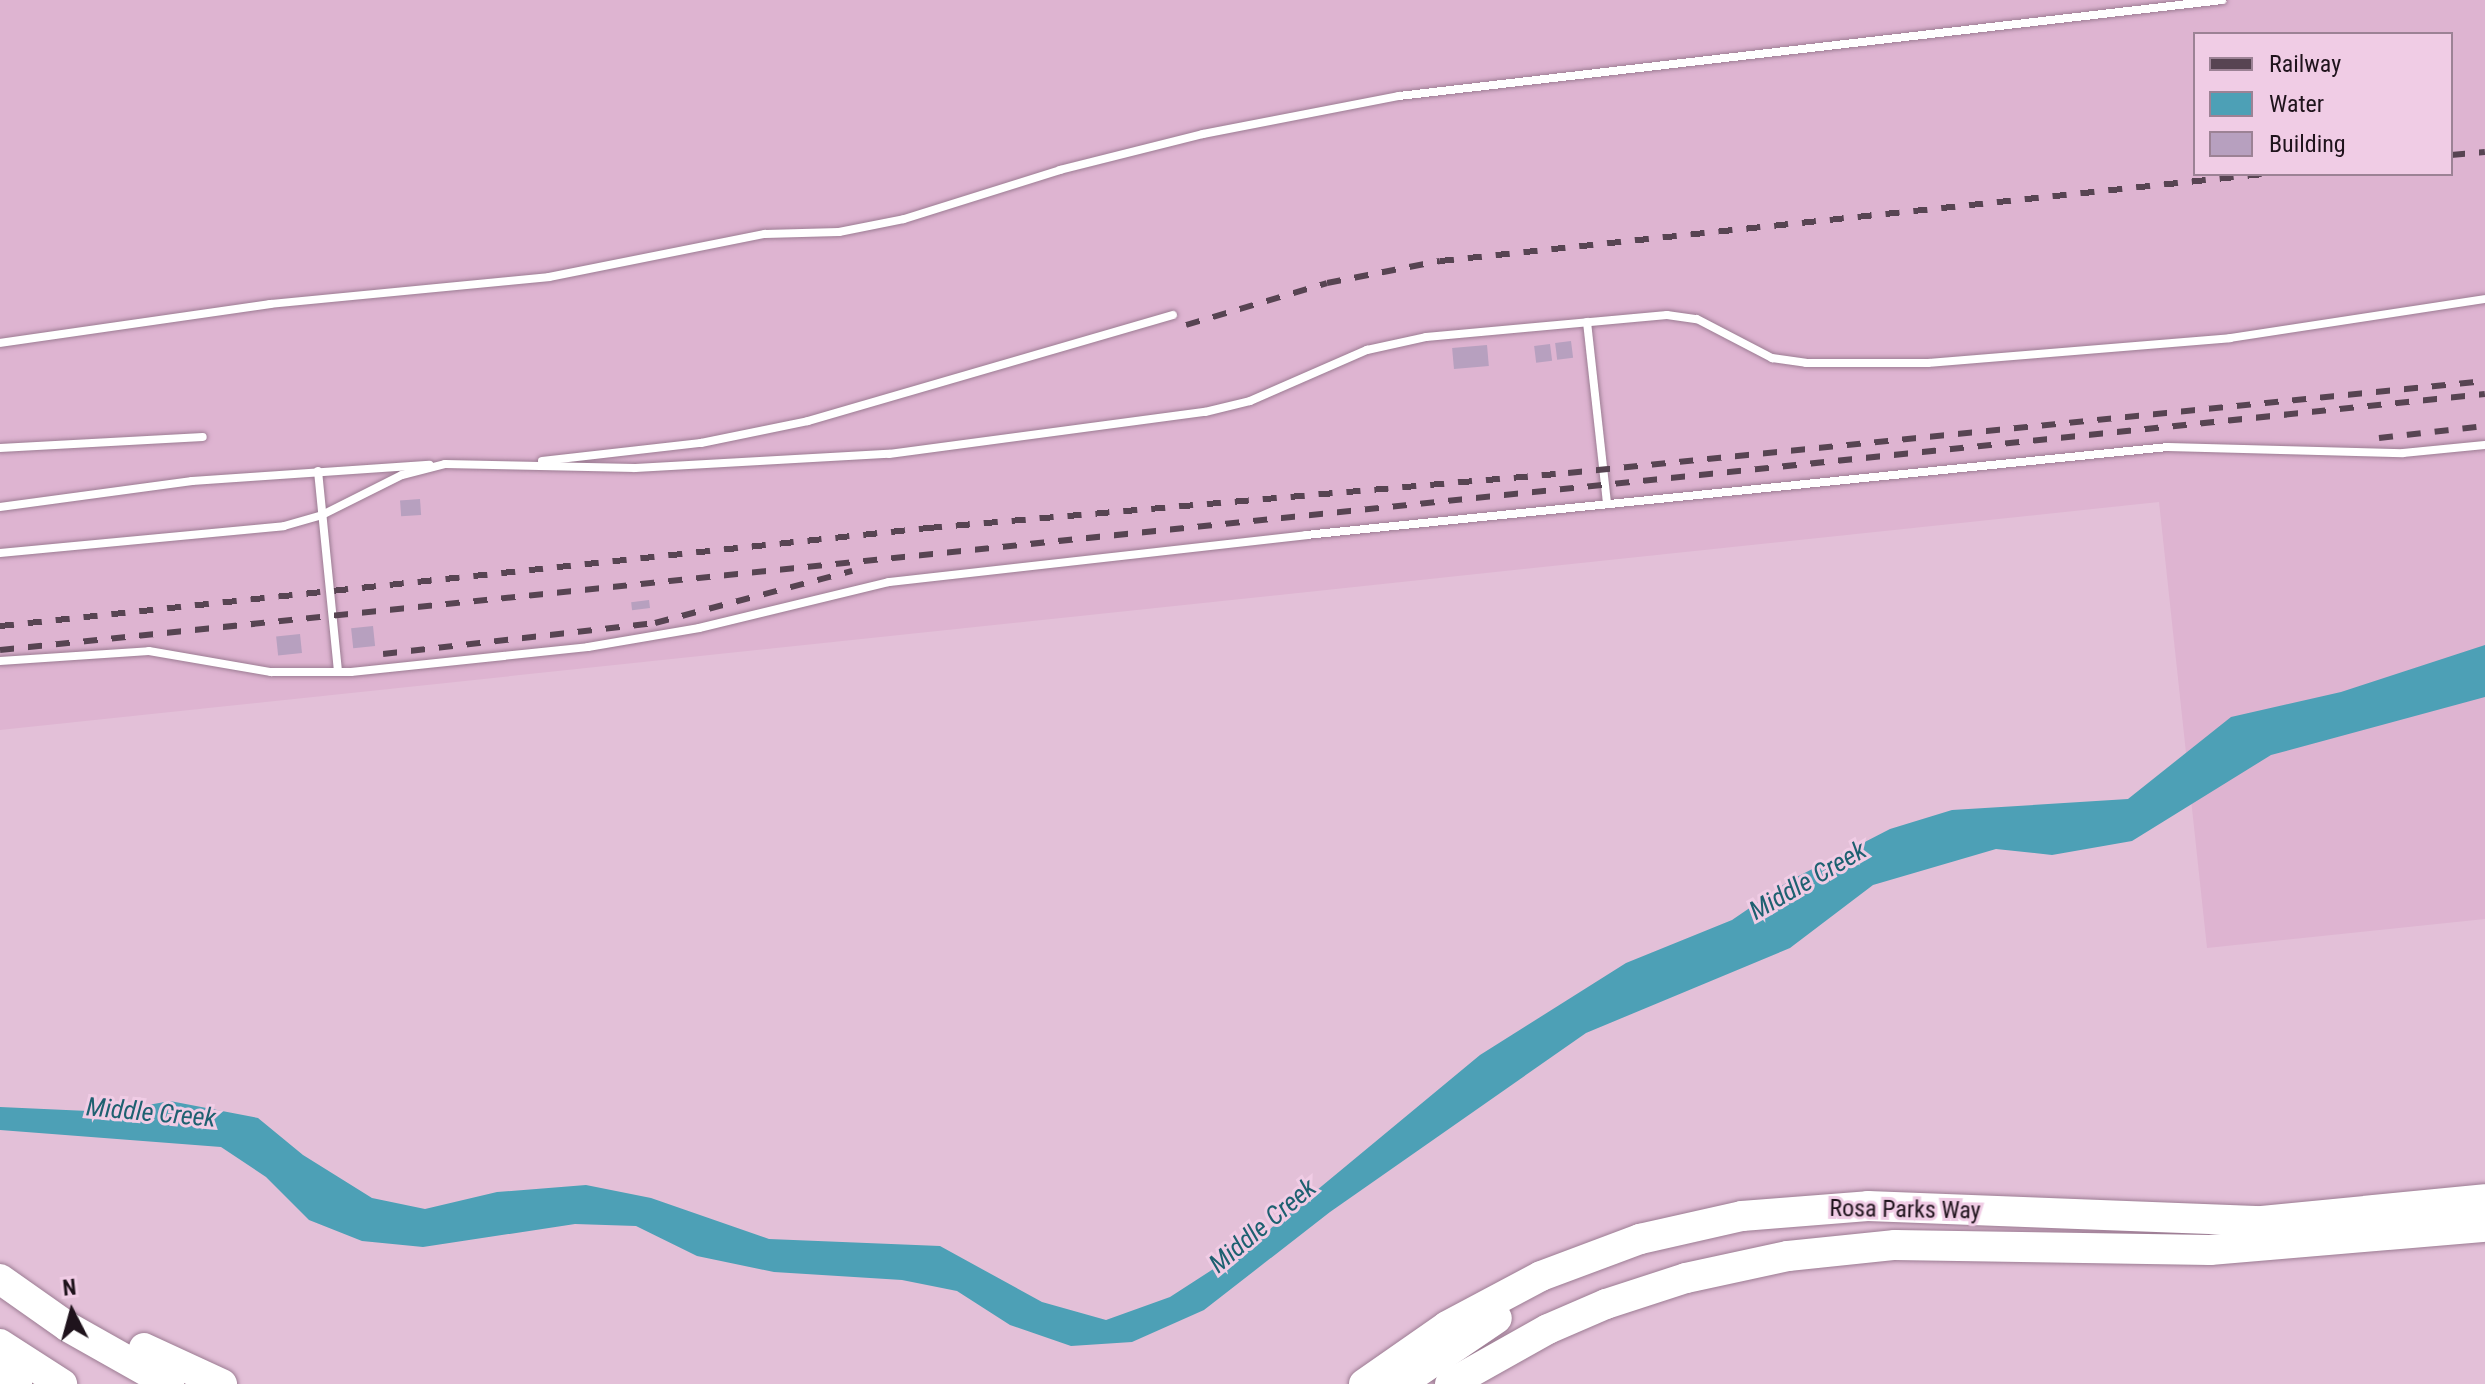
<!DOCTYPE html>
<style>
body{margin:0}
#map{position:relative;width:2485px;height:1384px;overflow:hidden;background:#e3c0d8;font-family:"Roboto Condensed",sans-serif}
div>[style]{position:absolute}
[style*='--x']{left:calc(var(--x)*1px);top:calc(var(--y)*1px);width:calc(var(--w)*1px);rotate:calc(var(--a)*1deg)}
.built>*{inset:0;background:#deb4d1}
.water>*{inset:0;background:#4da0b6}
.building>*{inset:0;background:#b7a0bf;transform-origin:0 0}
.roads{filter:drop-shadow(0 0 2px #9c7c93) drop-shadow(0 0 2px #9c7c93)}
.lane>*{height:8px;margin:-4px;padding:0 4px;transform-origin:4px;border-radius:4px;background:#fff}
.highway>*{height:30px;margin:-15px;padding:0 15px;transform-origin:15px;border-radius:15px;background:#fff}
.rail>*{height:6px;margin-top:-3px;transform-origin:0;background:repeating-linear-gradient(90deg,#574452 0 14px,transparent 0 28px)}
span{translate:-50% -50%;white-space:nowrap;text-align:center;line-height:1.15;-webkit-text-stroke:6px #f0cce5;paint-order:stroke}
.street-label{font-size:24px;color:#1f131c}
.water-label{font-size:26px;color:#1d6070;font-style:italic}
.legend{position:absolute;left:2193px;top:32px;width:260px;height:144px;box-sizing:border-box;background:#f0cce5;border:2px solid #9c8295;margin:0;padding:10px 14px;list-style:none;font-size:24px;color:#1f131c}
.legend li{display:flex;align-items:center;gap:16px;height:40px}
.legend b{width:40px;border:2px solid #9c8295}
.north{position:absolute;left:32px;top:1272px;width:80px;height:80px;-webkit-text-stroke:6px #f0cce5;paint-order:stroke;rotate:354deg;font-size:22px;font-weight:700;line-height:32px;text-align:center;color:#1f131c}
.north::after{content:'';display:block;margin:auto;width:28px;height:36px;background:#1f131c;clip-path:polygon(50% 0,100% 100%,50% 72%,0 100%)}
</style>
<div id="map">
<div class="built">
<i style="clip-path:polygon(evenodd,0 0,2485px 0,2485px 919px,2207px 948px,2159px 502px,0 730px,0 0,2195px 34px,2451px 34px,2451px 174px,2195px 174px,2195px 34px)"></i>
</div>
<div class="water">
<i style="clip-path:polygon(2485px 645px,2485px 697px,2271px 755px,2132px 841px,2052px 855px,1996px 849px,1873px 885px,1790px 948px,1586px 1033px,1330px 1212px,1204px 1310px,1132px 1342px,1071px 1346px,1010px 1325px,957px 1291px,902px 1280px,774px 1272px,697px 1256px,636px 1226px,575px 1224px,423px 1247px,362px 1241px,309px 1220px,266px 1177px,221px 1147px,0 1130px,0 1107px,110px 1112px,170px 1101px,258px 1118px,303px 1155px,372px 1198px,425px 1209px,497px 1192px,586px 1185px,651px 1198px,769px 1239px,940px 1246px,1042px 1302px,1106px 1320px,1170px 1297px,1252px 1244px,1480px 1055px,1626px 963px,1732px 920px,1789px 881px,1890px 829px,1952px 810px,2128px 799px,2231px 717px,2341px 692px)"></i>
</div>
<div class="building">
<i style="left:1571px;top:341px;width:17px;height:16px;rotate:83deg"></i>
<i style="left:1550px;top:344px;width:17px;height:16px;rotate:83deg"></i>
<i style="left:1487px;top:345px;width:21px;height:35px;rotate:85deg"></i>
<i style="left:420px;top:499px;width:16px;height:20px;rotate:86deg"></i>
<i style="left:649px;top:600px;width:8px;height:18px;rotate:83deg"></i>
<i style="left:373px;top:626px;width:20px;height:22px;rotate:84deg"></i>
<i style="left:300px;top:634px;width:19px;height:24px;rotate:84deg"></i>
</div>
<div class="roads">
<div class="lane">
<i style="--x:1587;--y:322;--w:183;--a:83.7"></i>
<i style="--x:0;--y:343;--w:273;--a:-8.2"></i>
<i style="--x:270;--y:304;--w:280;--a:-5.5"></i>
<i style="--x:549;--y:277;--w:220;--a:-11.3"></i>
<i style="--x:765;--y:234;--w:74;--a:-1.5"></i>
<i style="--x:839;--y:232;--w:66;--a:-11.3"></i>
<i style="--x:904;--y:219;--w:164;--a:-17.4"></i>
<i style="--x:1060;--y:170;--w:147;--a:-14.1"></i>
<i style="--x:1203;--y:134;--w:200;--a:-11"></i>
<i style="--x:1399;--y:96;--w:829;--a:-6.65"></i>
<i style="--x:0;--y:448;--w:203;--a:-3.1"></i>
<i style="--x:542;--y:461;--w:160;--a:-6.5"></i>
<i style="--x:701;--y:443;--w:109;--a:-11.6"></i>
<i style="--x:808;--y:421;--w:380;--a:-16.2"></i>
<i style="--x:318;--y:471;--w:202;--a:84.3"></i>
<i style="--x:0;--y:507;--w:194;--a:-7.7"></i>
<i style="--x:192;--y:481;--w:238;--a:-3.9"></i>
<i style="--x:0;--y:553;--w:285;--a:-5.4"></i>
<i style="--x:284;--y:526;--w:40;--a:-16"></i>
<i style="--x:322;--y:515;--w:89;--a:-26.6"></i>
<i style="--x:402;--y:475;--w:44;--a:-14.3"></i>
<i style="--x:445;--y:464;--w:190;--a:1.2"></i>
<i style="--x:635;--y:468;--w:254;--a:-3.2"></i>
<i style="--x:889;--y:454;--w:319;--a:-7.6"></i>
<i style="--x:1205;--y:412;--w:46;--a:-13.7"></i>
<i style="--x:1250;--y:401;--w:128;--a:-23.6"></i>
<i style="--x:1367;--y:350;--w:60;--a:-12.4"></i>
<i style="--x:1426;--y:337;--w:242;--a:-5.2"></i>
<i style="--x:1667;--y:315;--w:30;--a:8"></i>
<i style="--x:1697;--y:319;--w:85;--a:27.5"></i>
<i style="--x:1772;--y:358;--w:34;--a:8"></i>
<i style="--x:1806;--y:363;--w:122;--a:0"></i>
<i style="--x:1928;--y:363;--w:303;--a:-4.7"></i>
<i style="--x:2230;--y:338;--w:258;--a:-8.7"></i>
<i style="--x:0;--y:661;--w:149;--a:-3.8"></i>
<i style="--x:149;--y:651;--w:124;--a:9.8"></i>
<i style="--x:271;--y:672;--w:80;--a:0"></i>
<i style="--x:351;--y:672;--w:238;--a:-6"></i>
<i style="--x:588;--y:647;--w:113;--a:-9.7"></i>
<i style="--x:699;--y:628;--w:195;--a:-13.6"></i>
<i style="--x:889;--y:582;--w:420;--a:-6.4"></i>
<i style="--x:1306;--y:535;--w:866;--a:-5.83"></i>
<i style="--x:2168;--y:447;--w:235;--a:1.5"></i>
<i style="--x:2403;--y:453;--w:82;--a:-5.6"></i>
</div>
<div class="highway">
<i style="--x:0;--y:1279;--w:83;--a:35.2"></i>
<i style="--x:68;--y:1327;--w:116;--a:29.4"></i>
<i style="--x:0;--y:1344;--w:74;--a:32.8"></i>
<i style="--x:144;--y:1348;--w:86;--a:24.8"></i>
<i style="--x:0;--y:1370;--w:22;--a:39"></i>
<i style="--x:1364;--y:1384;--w:101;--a:-34.9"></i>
<i style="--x:1447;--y:1326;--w:106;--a:-28"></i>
<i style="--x:1541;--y:1276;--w:106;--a:-20.5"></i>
<i style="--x:1640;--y:1239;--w:105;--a:-12.7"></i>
<i style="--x:1742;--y:1216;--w:126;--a:-4.5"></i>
<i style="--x:1868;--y:1206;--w:394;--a:2.2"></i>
<i style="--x:2262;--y:1221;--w:224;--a:-5.6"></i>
<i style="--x:1400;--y:1384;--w:117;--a:-34.2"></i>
<i style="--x:1450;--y:1384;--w:112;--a:-29.3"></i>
<i style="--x:1548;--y:1329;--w:63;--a:-23.3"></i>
<i style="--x:1606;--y:1304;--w:84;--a:-18"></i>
<i style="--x:1686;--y:1278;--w:104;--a:-12.2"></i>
<i style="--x:1788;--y:1256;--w:108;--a:-5.9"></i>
<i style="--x:1895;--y:1245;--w:315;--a:0.9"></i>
<i style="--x:2210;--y:1250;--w:276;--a:-4.8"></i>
</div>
</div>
<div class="rail">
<i style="--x:2451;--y:155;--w:34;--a:-5"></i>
<i style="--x:1186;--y:325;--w:147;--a:-16.6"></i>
<i style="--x:1327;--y:283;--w:115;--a:-11"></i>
<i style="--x:1440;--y:261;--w:829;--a:-6.03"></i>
<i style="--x:2379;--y:438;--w:107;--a:-6.5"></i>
<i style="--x:0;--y:626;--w:933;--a:-6.03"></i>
<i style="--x:928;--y:528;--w:642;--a:-4.91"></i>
<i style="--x:1568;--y:473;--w:922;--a:-5.73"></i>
<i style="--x:0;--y:650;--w:2498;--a:-5.88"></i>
<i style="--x:383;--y:654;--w:274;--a:-6.5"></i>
<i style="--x:655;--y:623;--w:204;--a:-14.8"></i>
</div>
<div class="street-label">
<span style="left:1905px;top:1210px;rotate:1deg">Rosa Parks Way</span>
</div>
<div class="water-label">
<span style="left:1808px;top:881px;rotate:-30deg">Middle Creek</span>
<span style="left:151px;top:1113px;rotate:5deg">Middle Creek</span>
<span style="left:1263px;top:1226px;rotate:-40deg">Middle Creek</span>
</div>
<ul class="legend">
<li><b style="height:10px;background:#574452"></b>Railway</li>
<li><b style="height:22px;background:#4da0b6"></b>Water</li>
<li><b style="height:22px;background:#b7a0bf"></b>Building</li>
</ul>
<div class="north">N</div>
</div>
